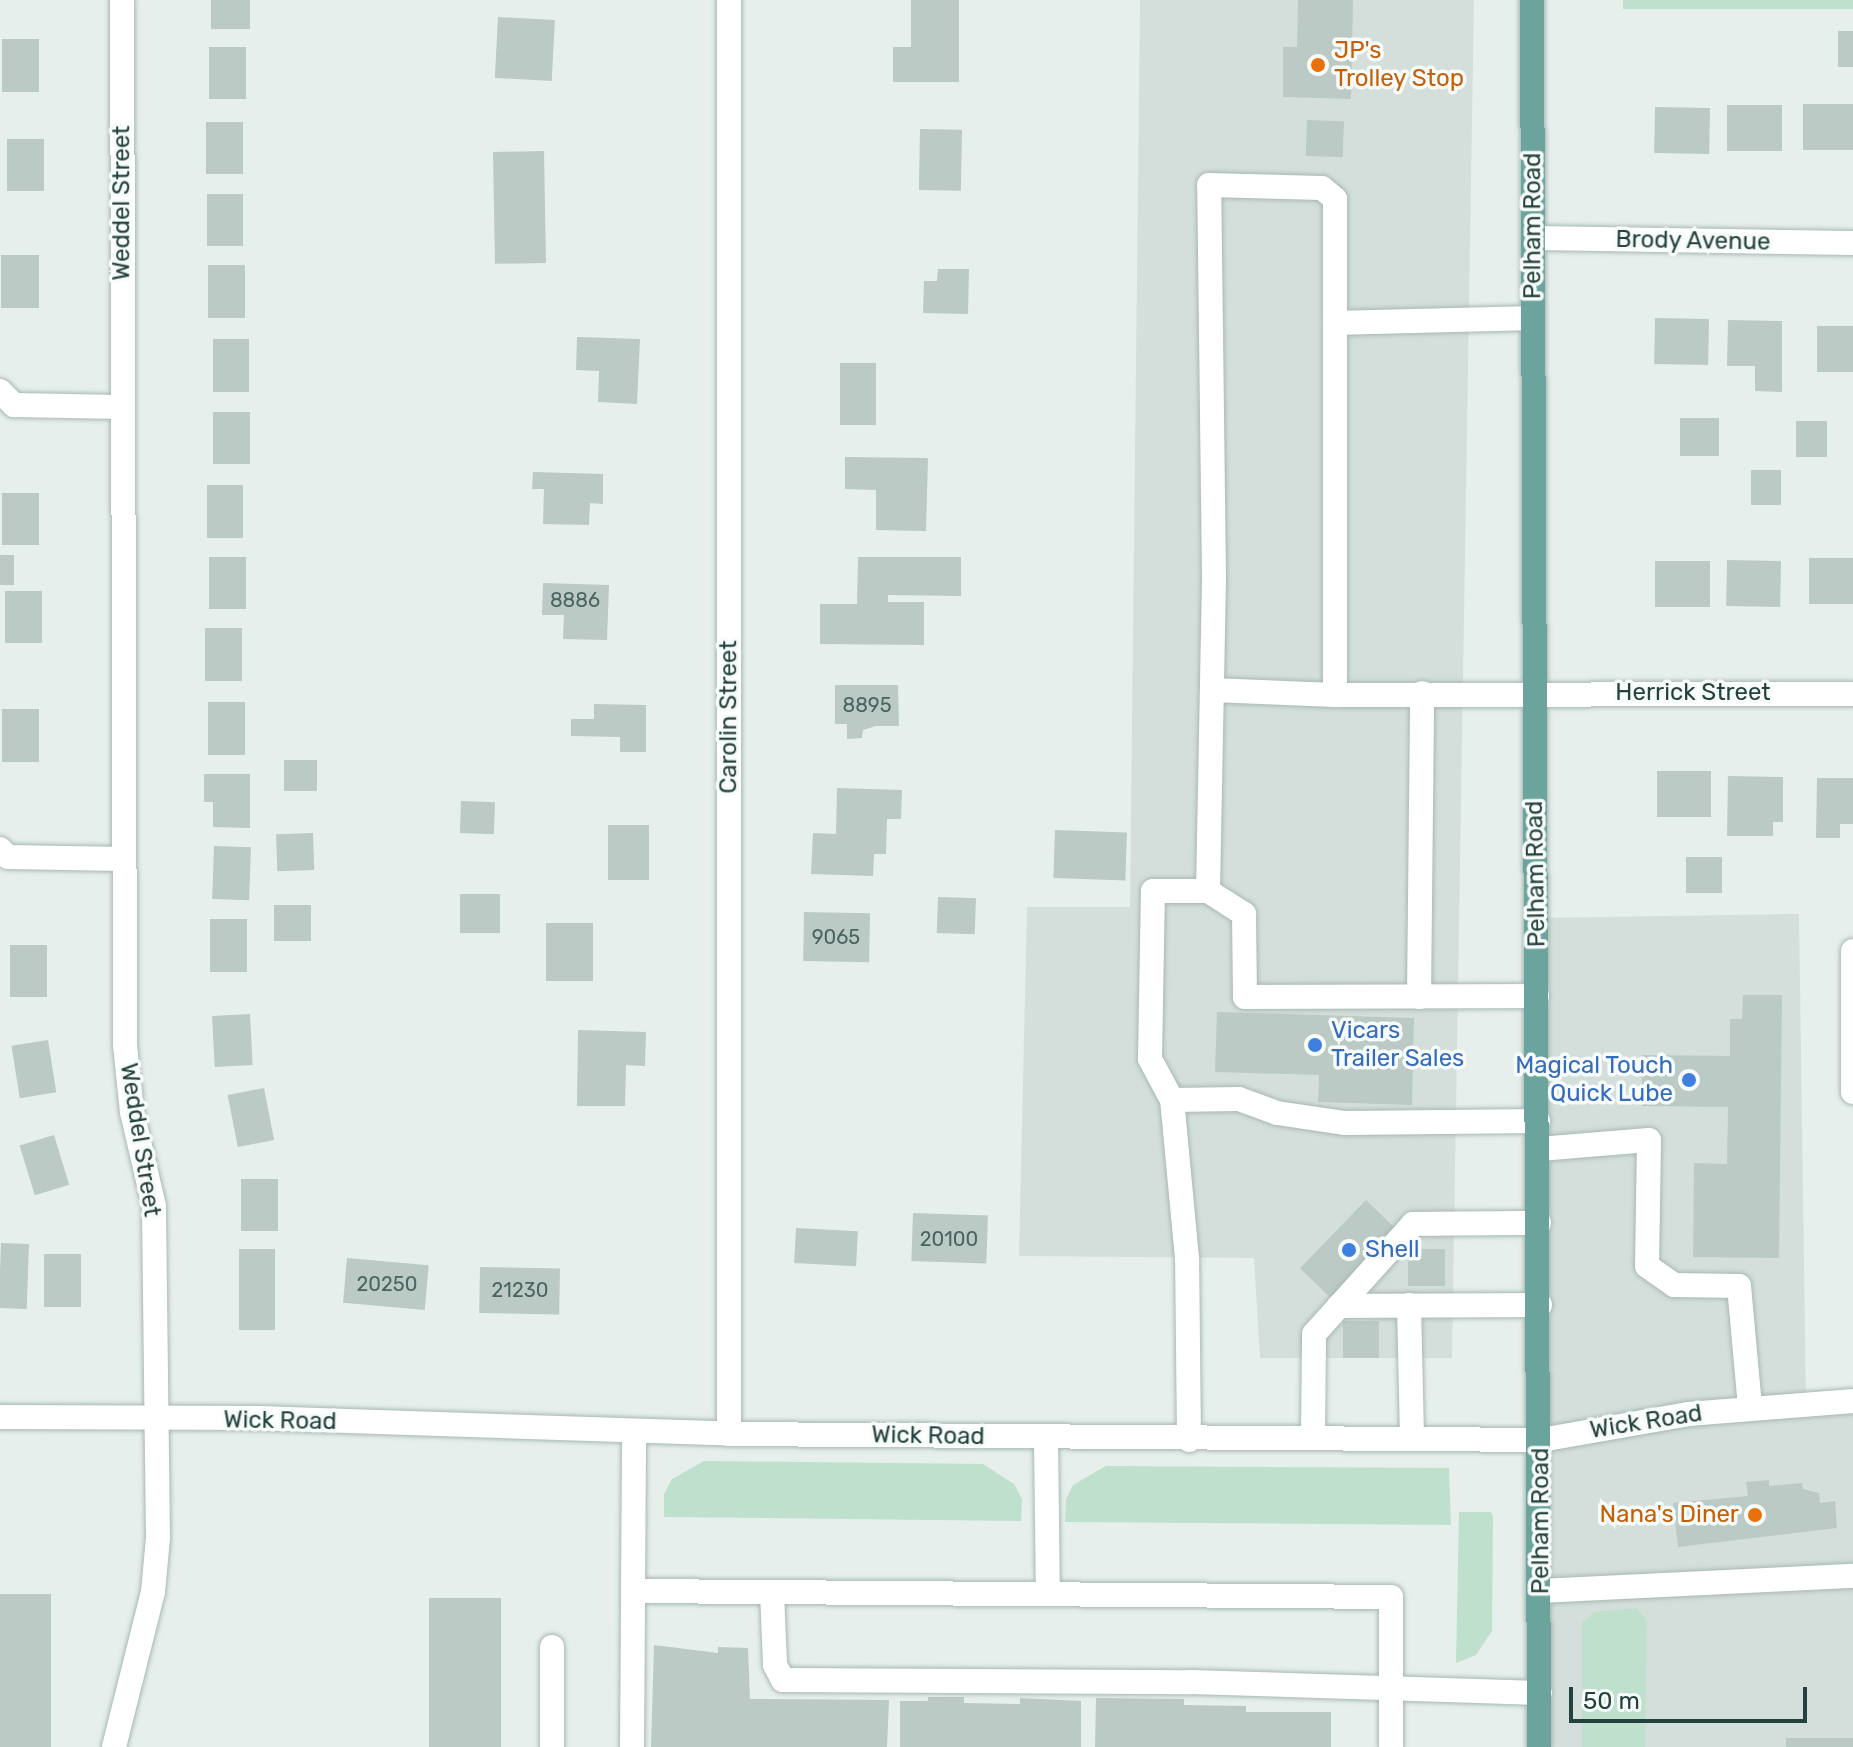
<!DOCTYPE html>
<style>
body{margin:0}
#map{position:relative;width:1853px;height:1747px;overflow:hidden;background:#e6efec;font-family:Rubik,sans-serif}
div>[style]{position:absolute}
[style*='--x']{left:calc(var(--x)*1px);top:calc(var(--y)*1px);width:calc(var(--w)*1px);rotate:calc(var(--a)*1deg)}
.built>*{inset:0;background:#d4dfdb}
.green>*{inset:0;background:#bfe0cc;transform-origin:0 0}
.building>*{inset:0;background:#bbcac5;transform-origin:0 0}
.roads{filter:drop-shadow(0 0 2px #a8b8b4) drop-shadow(0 0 2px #a8b8b4)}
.minor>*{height:24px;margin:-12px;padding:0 12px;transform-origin:12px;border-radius:12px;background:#fff}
.major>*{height:24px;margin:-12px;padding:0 12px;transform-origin:12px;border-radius:12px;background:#6aa49d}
.dots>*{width:22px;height:22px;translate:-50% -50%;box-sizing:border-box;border:4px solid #f7fbf9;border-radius:50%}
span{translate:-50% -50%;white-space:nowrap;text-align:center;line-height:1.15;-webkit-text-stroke:7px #f7fbf9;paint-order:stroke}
.number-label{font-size:20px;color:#4a645f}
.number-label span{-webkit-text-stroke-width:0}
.food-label{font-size:24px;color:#c56008}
.left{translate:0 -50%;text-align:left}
.right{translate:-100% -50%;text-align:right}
.street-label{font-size:24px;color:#24423d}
.shop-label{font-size:24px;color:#366cbe}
.scale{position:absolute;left:1569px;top:1687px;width:238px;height:36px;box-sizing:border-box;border:4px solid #24423d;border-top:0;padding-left:10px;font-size:24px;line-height:28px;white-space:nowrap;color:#24423d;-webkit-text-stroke:6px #f7fbf9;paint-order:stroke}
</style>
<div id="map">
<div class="built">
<i style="clip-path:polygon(1140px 0,1474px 0,1452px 1358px,1260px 1358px,1254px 1258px,1019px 1256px,1027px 907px,1130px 907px)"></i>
<i style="clip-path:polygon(1799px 914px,1806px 1402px,1853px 1401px,1853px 1747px,1539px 1747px,1536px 918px)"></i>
</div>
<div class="green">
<i style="left:1623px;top:0;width:230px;height:9px"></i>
<i style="clip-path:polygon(704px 1461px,983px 1464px,1014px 1484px,1022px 1499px,1021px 1521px,664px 1517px,664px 1494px,672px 1479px)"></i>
<i style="clip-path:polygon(1106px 1466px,1449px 1468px,1451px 1525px,1065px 1522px,1066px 1499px,1073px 1485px)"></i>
<i style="clip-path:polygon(1459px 1512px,1491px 1512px,1493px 1517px,1492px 1631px,1476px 1655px,1456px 1663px)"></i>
<i style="clip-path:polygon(1636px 1608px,1647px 1620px,1645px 1747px,1582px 1747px,1582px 1623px,1594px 1612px)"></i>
</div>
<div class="building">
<i style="left:211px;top:0;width:39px;height:29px"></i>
<i style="clip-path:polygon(911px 0,959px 0,959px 82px,893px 82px,893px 47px,911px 47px)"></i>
<i style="clip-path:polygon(1298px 0,1353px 0,1351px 99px,1283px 97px,1283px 47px,1297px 47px)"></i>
<i style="left:498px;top:17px;width:57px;height:61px;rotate:3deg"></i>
<i style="left:1838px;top:31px;width:15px;height:36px"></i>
<i style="left:39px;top:39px;width:53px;height:37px;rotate:90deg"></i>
<i style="left:209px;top:47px;width:37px;height:52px"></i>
<i style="left:1803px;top:104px;width:50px;height:46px"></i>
<i style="left:1727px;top:105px;width:55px;height:46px"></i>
<i style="left:1655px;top:107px;width:55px;height:46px;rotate:1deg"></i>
<i style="left:1307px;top:120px;width:37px;height:36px;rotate:2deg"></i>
<i style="left:206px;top:122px;width:37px;height:52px"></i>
<i style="left:920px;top:129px;width:42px;height:61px;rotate:1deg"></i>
<i style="left:7px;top:139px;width:37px;height:52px"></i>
<i style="left:544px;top:151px;width:112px;height:51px;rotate:89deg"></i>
<i style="left:207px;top:194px;width:36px;height:52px"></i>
<i style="left:1px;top:255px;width:38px;height:53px"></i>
<i style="left:208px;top:265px;width:37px;height:53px"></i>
<i style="clip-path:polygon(938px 269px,969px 269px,968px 314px,923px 313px,924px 281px,937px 281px)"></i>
<i style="left:1655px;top:318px;width:54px;height:46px;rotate:1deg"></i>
<i style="clip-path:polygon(1728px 320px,1782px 321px,1782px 392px,1755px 391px,1755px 366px,1727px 366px)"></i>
<i style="left:1817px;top:326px;width:36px;height:46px"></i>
<i style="clip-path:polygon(577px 337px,640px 339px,637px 404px,598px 402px,599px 371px,576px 370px)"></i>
<i style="left:249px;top:339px;width:53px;height:36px;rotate:90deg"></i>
<i style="left:840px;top:363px;width:36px;height:62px"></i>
<i style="left:213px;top:412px;width:37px;height:52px"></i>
<i style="left:1680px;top:418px;width:39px;height:38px"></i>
<i style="left:1827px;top:421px;width:36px;height:31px;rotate:90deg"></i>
<i style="clip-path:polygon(845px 457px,928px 458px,926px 531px,876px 530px,876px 490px,845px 489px)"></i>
<i style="left:1751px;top:470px;width:30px;height:35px"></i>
<i style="clip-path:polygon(533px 472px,603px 474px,603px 504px,590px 503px,589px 525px,543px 524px,544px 489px,532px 489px)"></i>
<i style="left:207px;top:485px;width:36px;height:53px"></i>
<i style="left:2px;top:493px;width:37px;height:52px"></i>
<i style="left:0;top:555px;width:14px;height:30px"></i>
<i style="left:209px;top:557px;width:37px;height:52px"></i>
<i style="clip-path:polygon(858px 557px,961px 557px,961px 596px,888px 595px,888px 602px,924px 602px,924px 645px,820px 644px,820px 604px,857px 604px)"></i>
<i style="left:1809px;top:558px;width:44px;height:46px"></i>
<i style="left:1727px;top:560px;width:54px;height:46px;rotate:1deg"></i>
<i style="left:1655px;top:561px;width:55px;height:46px"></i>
<i style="clip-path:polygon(543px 583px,609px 585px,607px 640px,563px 639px,564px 615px,542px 615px)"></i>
<i style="left:5px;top:591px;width:37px;height:52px"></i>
<i style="left:242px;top:628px;width:53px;height:37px;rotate:90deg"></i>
<i style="clip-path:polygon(835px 685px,898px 685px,899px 726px,876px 726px,863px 730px,862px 738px,847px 739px,847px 724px,835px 724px)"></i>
<i style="left:245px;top:702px;width:53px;height:37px;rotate:90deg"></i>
<i style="clip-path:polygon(594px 704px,646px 705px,646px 752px,620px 752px,620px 737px,571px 736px,571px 719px,594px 719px)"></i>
<i style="left:39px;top:709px;width:53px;height:37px;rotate:90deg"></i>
<i style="left:284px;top:760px;width:33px;height:31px"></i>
<i style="left:1657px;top:771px;width:54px;height:46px"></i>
<i style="clip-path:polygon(204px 774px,250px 774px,250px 828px,213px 827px,213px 802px,204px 802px)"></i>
<i style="clip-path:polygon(1728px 776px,1783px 777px,1783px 822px,1773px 822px,1773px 836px,1727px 836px)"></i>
<i style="clip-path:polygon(1817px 778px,1853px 778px,1853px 824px,1840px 824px,1840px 838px,1816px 838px)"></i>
<i style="clip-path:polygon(837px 788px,902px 790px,901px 819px,887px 819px,886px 854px,874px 854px,873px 876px,811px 874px,813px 833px,836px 834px)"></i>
<i style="left:461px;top:801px;width:34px;height:32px;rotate:2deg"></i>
<i style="left:608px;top:825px;width:41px;height:55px"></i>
<i style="left:1055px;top:830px;width:72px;height:48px;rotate:2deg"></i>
<i style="left:313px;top:833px;width:37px;height:37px;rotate:88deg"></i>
<i style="left:214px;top:846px;width:37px;height:53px;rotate:2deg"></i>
<i style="left:1686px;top:857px;width:36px;height:36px"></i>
<i style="left:460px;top:894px;width:40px;height:39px"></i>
<i style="left:938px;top:897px;width:38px;height:36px;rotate:2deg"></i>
<i style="left:274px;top:905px;width:37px;height:36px"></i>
<i style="left:804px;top:912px;width:66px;height:49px;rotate:1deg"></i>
<i style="left:210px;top:919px;width:37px;height:53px"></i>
<i style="left:546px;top:923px;width:47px;height:58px"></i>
<i style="left:10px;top:945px;width:37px;height:52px"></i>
<i style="clip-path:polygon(1743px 995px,1782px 995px,1779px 1258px,1693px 1257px,1694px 1163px,1727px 1164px,1728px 1107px,1642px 1106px,1642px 1055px,1730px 1056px,1730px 1019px,1742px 1019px)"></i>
<i style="clip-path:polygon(1217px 1012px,1414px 1018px,1412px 1105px,1318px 1102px,1319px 1075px,1215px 1072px)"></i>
<i style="left:250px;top:1014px;width:51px;height:38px;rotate:87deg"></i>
<i style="clip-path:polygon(578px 1030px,646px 1032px,645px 1066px,626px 1065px,625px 1106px,577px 1106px)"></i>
<i style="left:48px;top:1040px;width:53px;height:37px;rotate:81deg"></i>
<i style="left:264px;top:1088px;width:53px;height:37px;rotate:79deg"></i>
<i style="left:54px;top:1135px;width:52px;height:36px;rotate:73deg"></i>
<i style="left:241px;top:1179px;width:37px;height:52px"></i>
<i style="left:1366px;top:1200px;width:46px;height:95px;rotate:44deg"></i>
<i style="left:913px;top:1213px;width:75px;height:48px;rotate:2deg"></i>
<i style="left:796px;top:1228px;width:62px;height:35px;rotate:3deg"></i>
<i style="left:1px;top:1243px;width:28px;height:65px;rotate:2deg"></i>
<i style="left:239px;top:1249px;width:36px;height:81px"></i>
<i style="left:1408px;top:1249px;width:37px;height:37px"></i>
<i style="left:44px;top:1254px;width:37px;height:53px"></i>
<i style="left:347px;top:1258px;width:82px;height:45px;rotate:5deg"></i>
<i style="left:480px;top:1267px;width:80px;height:46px;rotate:1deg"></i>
<i style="left:1343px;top:1321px;width:36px;height:37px"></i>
<i style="clip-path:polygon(1769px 1480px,1769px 1486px,1802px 1483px,1803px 1489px,1819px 1493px,1820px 1503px,1835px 1501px,1837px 1528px,1678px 1547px,1673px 1503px,1748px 1496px,1746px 1482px)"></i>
<i style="left:0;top:1594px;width:51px;height:153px"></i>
<i style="left:429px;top:1598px;width:72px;height:149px"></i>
<i style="clip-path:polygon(654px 1645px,718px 1653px,718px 1647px,748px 1648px,750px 1699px,889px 1700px,887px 1747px,651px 1747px)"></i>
<i style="clip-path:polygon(928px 1697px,964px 1697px,964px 1703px,1020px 1704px,1020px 1698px,1081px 1701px,1081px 1747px,900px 1747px,900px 1701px,928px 1701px)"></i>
<i style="clip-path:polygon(1096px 1698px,1184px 1699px,1184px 1705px,1246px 1706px,1246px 1712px,1331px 1712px,1331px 1747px,1095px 1747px)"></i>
<i style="left:1786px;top:1738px;width:67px;height:9px"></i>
</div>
<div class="roads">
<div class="minor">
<i style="--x:729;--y:0;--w:1434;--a:90"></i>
<i style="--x:1533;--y:238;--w:320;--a:0.9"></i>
<i style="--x:1335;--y:323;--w:198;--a:-1.4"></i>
<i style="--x:0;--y:391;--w:20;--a:45"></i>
<i style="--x:14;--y:405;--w:108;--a:1.1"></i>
<i style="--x:1212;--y:690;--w:123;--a:2.3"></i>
<i style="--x:0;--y:849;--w:11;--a:45"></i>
<i style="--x:8;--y:857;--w:116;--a:1"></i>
<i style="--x:1208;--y:891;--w:43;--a:32.6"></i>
<i style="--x:1244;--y:914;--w:83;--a:89.3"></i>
<i style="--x:1245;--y:997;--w:292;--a:-0.2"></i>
<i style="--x:1853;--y:951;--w:141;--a:90"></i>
<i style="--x:1419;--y:997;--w:304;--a:-89.4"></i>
<i style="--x:1172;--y:1100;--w:67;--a:-0.9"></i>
<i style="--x:1239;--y:1099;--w:40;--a:20.2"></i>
<i style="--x:1277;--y:1113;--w:69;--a:8.4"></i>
<i style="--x:1345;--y:1123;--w:193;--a:-0.6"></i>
<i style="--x:1539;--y:1149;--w:110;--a:-4.7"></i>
<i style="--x:1649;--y:1140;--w:126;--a:90.9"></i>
<i style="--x:1647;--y:1266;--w:33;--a:35"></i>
<i style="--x:1674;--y:1285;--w:65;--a:0.9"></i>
<i style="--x:1739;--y:1286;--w:121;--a:84.8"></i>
<i style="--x:1409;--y:1305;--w:133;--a:88.7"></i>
<i style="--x:1339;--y:1306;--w:201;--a:-0.3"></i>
<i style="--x:0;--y:1417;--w:258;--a:0.2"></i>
<i style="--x:258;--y:1418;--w:471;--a:1.9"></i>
<i style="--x:729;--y:1434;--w:812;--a:0.42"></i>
<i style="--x:1541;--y:1440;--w:149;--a:-10"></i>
<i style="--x:1688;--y:1414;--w:166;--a:-4.5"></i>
<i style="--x:1313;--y:1436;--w:102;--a:-89.4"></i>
<i style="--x:1314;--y:1334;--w:148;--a:-48"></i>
<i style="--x:1413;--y:1224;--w:126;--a:-0.5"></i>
<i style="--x:1046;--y:1438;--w:156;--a:89.3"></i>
<i style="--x:1189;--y:1440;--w:182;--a:-90.6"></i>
<i style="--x:1187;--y:1258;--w:159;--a:-95.4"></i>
<i style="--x:1172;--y:1100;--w:47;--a:-118.2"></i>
<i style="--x:1150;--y:1059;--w:168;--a:-89"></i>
<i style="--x:1153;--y:891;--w:55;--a:0"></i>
<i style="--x:1208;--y:891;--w:313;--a:-88.9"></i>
<i style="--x:1214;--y:578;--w:393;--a:-90.7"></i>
<i style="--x:1209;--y:185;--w:113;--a:1.5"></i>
<i style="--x:1322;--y:188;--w:17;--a:40"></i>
<i style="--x:1335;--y:199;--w:496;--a:90"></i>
<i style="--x:1335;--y:695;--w:518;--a:-0.11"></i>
<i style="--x:633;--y:1591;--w:160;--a:-89.6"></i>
<i style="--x:1541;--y:1591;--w:312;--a:-2.8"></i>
<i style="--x:772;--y:1592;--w:73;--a:87.6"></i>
<i style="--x:775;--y:1665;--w:17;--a:62"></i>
<i style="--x:783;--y:1680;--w:408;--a:0.3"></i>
<i style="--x:1191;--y:1682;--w:349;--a:1.8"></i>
<i style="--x:114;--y:1747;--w:160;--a:-75.9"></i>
<i style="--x:153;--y:1592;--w:54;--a:-84.7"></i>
<i style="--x:158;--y:1538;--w:332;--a:-90.7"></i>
<i style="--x:154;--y:1206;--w:97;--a:-103.2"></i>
<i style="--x:132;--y:1112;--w:67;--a:-96"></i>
<i style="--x:125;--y:1045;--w:1045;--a:-90.16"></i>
<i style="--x:552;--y:1747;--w:100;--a:-90"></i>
<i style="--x:632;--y:1747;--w:156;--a:-89.6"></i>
<i style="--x:633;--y:1591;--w:758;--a:0.45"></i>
<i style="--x:1391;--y:1597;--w:150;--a:90"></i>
</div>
<div class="major">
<i style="--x:1532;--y:0;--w:1747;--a:89.77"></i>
</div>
</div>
<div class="dots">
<i style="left:1318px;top:65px;background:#e8710a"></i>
<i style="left:1315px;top:1045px;background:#3f7fe0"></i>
<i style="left:1689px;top:1080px;background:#3f7fe0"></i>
<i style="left:1349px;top:1250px;background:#3f7fe0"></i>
<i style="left:1755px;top:1515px;background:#e8710a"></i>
</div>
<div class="number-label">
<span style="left:575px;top:600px">8886</span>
<span style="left:867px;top:705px">8895</span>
<span style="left:836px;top:937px">9065</span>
<span style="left:949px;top:1239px">20100</span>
<span style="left:387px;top:1284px">20250</span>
<span style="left:520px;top:1290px">21230</span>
</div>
<div class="food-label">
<span class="left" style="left:1334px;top:65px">JP's<br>Trolley Stop</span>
<span class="right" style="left:1739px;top:1515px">Nana's Diner</span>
</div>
<div class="street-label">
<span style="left:122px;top:203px;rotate:-90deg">Weddel Street</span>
<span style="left:1533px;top:226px;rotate:-90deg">Pelham Road</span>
<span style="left:1693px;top:241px;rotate:1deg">Brody Avenue</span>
<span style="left:1693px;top:693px">Herrick Street</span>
<span style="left:729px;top:717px;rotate:-90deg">Carolin Street</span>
<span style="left:1536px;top:874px;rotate:-91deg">Pelham Road</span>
<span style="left:140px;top:1140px;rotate:81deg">Weddel Street</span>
<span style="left:280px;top:1421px;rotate:1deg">Wick Road</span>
<span style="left:1646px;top:1422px;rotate:-9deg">Wick Road</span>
<span style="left:928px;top:1436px;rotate:1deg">Wick Road</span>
<span style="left:1541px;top:1521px;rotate:-90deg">Pelham Road</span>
</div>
<div class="shop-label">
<span class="left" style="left:1331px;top:1045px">Vicars<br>Trailer Sales</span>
<span class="right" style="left:1673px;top:1080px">Magical Touch<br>Quick Lube</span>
<span class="left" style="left:1365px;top:1250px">Shell</span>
</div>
<div class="scale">50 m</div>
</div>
